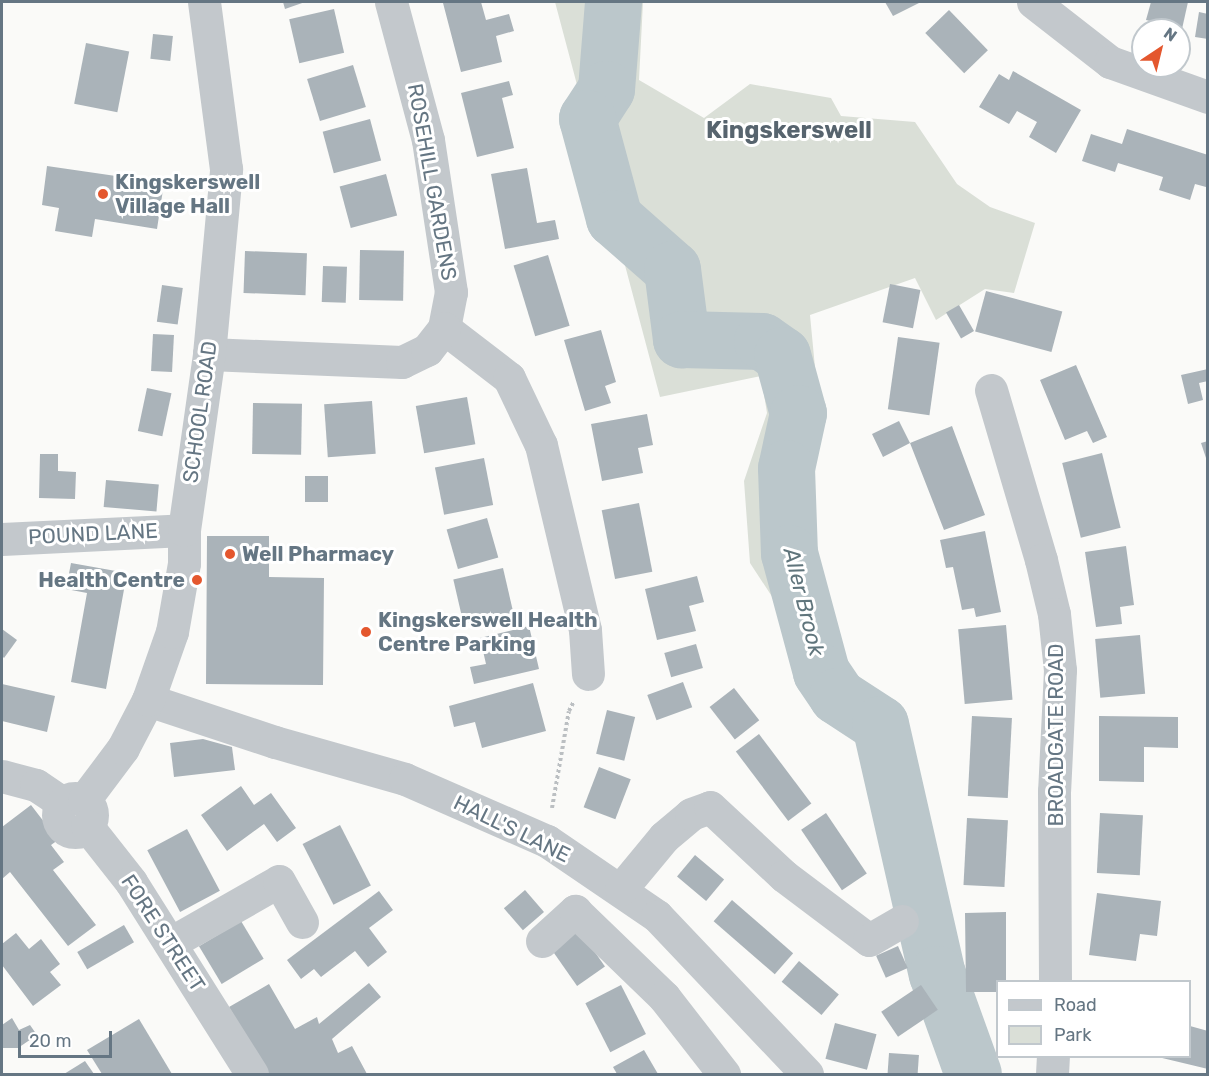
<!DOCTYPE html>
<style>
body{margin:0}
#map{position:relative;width:1209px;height:1076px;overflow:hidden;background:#fafaf8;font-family:Rubik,sans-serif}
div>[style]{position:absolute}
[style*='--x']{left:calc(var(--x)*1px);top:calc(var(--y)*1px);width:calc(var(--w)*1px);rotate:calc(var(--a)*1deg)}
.green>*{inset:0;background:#dadfd7}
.river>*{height:57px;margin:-28.5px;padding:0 28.5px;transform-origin:28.5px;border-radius:28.5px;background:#bbc7cb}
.building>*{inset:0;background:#aab3b9;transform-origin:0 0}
.path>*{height:4px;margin-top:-2px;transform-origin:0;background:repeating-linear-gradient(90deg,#bbbfc2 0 3px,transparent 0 6px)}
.minor>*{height:33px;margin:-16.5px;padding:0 16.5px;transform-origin:16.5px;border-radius:16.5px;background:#c3c8cc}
.minor>.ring{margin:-16.5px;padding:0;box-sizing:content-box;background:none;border:33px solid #c3c8cc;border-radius:50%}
.dots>*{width:16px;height:16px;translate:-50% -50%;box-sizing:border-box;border:3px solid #fff;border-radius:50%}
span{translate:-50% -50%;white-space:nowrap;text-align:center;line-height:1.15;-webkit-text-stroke:6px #fff;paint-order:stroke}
.poi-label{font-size:21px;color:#657683;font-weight:700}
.left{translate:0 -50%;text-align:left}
.right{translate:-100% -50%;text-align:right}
.street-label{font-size:21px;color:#657683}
.water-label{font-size:22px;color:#60757c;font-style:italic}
.quarter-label{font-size:24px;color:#57646e;font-weight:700}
.frame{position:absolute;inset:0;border:3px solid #657683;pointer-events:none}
.legend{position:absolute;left:996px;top:980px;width:195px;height:78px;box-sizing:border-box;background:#fff;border:2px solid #c1c8cd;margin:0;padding:8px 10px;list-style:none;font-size:18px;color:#657683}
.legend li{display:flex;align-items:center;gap:12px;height:30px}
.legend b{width:30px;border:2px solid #c1c8cd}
.north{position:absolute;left:1131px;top:18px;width:60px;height:60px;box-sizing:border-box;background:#fff;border:2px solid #c1c8cd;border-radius:50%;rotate:35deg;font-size:16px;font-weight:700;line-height:24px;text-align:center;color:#657683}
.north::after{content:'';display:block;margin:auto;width:21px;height:27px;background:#e4572e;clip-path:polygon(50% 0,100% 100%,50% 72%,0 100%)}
.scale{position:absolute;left:18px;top:1031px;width:94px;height:27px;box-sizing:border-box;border:3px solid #657683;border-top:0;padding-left:8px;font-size:18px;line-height:21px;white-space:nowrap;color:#657683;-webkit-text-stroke:4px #fff;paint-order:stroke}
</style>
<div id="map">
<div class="green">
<i style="clip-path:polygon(555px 2px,643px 2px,639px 80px,704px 118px,750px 84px,831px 98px,841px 116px,915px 122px,957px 184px,990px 207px,1035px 223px,1014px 293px,985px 289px,936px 320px,915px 278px,810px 315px,818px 399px,796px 507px,837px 696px,750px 563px,744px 481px,767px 413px,761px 376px,660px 397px)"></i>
</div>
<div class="river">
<i style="--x:613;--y:2;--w:87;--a:94.6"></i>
<i style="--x:606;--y:89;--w:35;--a:123"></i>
<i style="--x:587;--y:118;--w:104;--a:74.9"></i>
<i style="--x:614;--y:218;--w:77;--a:41.3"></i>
<i style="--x:672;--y:269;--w:71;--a:82.7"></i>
<i style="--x:681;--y:339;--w:81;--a:1.4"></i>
<i style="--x:762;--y:341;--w:24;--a:35"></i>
<i style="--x:782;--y:355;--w:60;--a:74.6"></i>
<i style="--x:798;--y:413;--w:56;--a:102.3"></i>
<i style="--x:786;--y:468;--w:85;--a:88"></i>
<i style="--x:789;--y:553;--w:123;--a:74.9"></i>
<i style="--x:821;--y:672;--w:29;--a:56"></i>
<i style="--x:837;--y:696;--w:51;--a:33.1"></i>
<i style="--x:880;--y:724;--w:256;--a:77.2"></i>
<i style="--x:937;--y:974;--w:106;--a:70.2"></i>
</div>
<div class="building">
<i style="clip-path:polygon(283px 2px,305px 2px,285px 9px)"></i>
<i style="clip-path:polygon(481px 2px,486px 20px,509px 14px,514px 31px,496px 36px,502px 62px,461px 72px,443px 3px)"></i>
<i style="clip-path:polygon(885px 2px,921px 2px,893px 16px)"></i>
<i style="clip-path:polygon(1151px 2px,1188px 2px,1182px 29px,1146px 20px)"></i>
<i style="left:334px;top:9px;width:45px;height:46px;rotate:77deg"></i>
<i style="left:949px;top:10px;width:56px;height:33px;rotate:46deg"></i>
<i style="clip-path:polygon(1199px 12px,1208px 14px,1208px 39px,1195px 37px)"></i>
<i style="left:153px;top:34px;width:20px;height:25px;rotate:6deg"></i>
<i style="left:86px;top:43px;width:44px;height:62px;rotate:11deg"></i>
<i style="left:353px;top:65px;width:44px;height:48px;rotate:73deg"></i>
<i style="clip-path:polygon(1013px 71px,1081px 110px,1056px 153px,1029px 137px,1037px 122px,1017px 111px,1009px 124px,979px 107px,999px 74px,1009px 80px)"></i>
<i style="clip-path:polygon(509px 81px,513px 95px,502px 98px,514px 148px,477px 157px,461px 93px)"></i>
<i style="left:370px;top:119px;width:43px;height:49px;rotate:75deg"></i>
<i style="clip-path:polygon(1127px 129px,1208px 155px,1206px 187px,1195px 184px,1190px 200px,1159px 190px,1163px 177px,1118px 163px,1115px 172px,1082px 161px,1091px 134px,1122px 144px)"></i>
<i style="clip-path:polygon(47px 166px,164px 183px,157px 229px,95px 219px,92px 237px,55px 231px,59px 208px,42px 205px)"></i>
<i style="clip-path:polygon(527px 168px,537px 223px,555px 220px,559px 239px,505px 249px,491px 174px)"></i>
<i style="left:386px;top:174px;width:43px;height:48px;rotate:75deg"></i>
<i style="left:360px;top:250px;width:44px;height:50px;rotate:1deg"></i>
<i style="left:245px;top:251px;width:62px;height:42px;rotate:2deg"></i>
<i style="left:548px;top:255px;width:74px;height:36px;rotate:73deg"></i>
<i style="left:323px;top:266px;width:24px;height:36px;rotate:2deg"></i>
<i style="left:890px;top:284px;width:31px;height:39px;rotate:11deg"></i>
<i style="left:162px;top:285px;width:21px;height:37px;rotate:8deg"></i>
<i style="left:986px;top:291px;width:79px;height:42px;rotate:15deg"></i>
<i style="left:959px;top:305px;width:30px;height:15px;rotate:60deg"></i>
<i style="clip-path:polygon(601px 330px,616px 382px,605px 386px,611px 403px,585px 411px,564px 340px)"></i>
<i style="left:153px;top:334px;width:21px;height:37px;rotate:3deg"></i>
<i style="left:898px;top:337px;width:42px;height:73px;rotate:8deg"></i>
<i style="clip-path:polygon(1076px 365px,1107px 437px,1093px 443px,1087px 431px,1065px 440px,1040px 380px)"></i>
<i style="clip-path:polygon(1208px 369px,1208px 381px,1199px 383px,1203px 400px,1188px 404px,1181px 375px)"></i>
<i style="left:147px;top:388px;width:25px;height:44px;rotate:12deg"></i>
<i style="left:467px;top:397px;width:48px;height:52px;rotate:80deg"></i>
<i style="left:372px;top:401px;width:53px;height:48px;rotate:86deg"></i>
<i style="left:253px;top:403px;width:49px;height:51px;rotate:1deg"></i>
<i style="clip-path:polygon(647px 414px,653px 445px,638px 448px,643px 473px,602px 481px,591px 424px)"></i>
<i style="clip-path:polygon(899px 421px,910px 443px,952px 426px,985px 515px,944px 530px,910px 443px,883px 457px,872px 434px)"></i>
<i style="clip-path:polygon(1208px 441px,1208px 461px,1207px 461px,1201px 443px)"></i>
<i style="left:1102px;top:453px;width:77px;height:41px;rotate:76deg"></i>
<i style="clip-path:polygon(40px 454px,58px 454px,58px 471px,76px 472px,75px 499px,39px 498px)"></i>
<i style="left:484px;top:458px;width:48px;height:50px;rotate:79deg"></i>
<i style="left:305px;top:476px;width:23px;height:26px"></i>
<i style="left:106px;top:480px;width:53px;height:27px;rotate:5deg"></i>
<i style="left:639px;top:503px;width:70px;height:38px;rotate:79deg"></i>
<i style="left:487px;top:518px;width:41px;height:42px;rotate:74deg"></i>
<i style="clip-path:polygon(985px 531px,1001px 612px,976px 617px,974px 608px,962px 610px,953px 567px,946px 568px,940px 540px)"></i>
<i style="clip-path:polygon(207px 536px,269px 536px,269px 577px,324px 578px,323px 685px,206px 684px)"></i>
<i style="clip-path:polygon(1126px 546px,1134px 605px,1120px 607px,1122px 624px,1096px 627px,1085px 552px)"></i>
<i style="clip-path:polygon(71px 563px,127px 573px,106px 689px,71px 682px,87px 593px,66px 589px)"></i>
<i style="left:503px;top:568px;width:46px;height:51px;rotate:77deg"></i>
<i style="clip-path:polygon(697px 576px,704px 602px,689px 606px,696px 631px,657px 640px,645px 589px)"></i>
<i style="left:1006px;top:625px;width:75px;height:48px;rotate:85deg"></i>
<i style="clip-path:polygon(529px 626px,539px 669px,474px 684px,470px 667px,486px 664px,480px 638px)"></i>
<i style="clip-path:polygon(2px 629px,17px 640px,4px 658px,2px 656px)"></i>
<i style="left:1140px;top:635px;width:59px;height:45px;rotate:85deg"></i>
<i style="left:696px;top:644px;width:25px;height:33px;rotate:74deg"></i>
<i style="left:683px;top:682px;width:27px;height:38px;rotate:70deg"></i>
<i style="clip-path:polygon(533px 683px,546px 731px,482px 748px,475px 722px,454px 727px,449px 706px)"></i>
<i style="clip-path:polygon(2px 684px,55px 696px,47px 732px,2px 721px)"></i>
<i style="left:734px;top:688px;width:41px;height:31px;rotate:52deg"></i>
<i style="left:607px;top:710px;width:29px;height:45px;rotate:14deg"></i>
<i style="left:972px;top:716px;width:40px;height:80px;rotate:3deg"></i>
<i style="clip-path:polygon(1099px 716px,1178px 717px,1178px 748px,1144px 747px,1144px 782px,1099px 781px)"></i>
<i style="left:759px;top:734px;width:87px;height:29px;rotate:53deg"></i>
<i style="clip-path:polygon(203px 739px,232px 747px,235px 770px,174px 777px,170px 743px)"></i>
<i style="left:599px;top:767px;width:34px;height:43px;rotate:21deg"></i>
<i style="clip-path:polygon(241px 786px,254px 805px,271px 793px,296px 828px,277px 842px,264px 824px,227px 851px,201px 815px)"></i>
<i style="clip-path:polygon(31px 805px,58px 840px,51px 845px,64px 862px,53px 870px,96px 925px,68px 946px,10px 872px,2px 879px,2px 827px)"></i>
<i style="left:826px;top:813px;width:73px;height:30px;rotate:56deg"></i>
<i style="left:1100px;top:813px;width:43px;height:60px;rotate:3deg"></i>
<i style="left:967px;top:818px;width:41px;height:67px;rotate:3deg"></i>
<i style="left:340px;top:825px;width:68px;height:42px;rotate:63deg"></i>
<i style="left:187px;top:829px;width:70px;height:45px;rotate:62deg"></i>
<i style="left:695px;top:855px;width:38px;height:28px;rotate:40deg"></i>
<i style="left:525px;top:890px;width:29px;height:28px;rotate:49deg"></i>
<i style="clip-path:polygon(379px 891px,393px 910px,369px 928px,387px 952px,368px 967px,355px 951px,321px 977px,314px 969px,301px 979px,287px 960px)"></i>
<i style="clip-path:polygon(1097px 893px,1161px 901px,1157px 936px,1140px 934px,1136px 961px,1089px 955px)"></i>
<i style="left:732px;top:900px;width:81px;height:28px;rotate:41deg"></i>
<i style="clip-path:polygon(1006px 912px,1006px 982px,998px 982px,998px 992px,966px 992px,965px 913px)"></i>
<i style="left:241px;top:921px;width:44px;height:49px;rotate:59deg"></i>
<i style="left:124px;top:925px;width:20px;height:54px;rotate:60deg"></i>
<i style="left:578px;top:928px;width:47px;height:34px;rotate:55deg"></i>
<i style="clip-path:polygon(16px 933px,29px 949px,41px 939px,60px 964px,50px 972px,61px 985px,33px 1006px,2px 965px,2px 944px)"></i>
<i style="left:898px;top:946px;width:24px;height:24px;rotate:66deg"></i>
<i style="left:799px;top:961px;width:52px;height:27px;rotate:40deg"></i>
<i style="clip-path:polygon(369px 983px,381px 997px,332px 1039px,338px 1053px,352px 1046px,367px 1074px,267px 1074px,229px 1007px,269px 984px,295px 1029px,317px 1017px,319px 1024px)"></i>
<i style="left:621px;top:985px;width:55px;height:40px;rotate:63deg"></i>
<i style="left:921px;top:985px;width:30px;height:48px;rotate:56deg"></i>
<i style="clip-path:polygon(12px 1018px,19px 1030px,30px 1025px,37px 1035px,18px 1048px,2px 1048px,2px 1025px)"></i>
<i style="clip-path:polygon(139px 1019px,172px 1074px,102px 1074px,87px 1050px)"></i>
<i style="left:835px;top:1023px;width:43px;height:37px;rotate:15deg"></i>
<i style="clip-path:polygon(1190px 1026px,1208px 1031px,1208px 1069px,1158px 1057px,1190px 1056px)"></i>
<i style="clip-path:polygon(644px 1050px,658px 1074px,617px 1074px,613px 1067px)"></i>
<i style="left:889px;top:1053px;width:30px;height:21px;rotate:4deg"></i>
<i style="clip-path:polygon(85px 1061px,94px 1074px,64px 1074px)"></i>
</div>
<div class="path">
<i style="--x:552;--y:808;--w:98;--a:-80.1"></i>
<i style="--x:569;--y:711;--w:11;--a:-63"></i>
</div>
<div class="minor">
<i style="--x:391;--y:2;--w:143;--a:75"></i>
<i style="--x:428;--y:140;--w:154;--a:81.4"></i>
<i style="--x:451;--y:292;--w:37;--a:101"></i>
<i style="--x:444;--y:328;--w:82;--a:37.6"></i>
<i style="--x:509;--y:378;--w:74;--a:64.5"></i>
<i style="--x:541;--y:445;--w:190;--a:76.6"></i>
<i style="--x:585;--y:630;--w:44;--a:86.1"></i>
<i style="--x:1033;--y:2;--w:98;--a:37.9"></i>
<i style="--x:1110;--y:62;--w:104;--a:19.7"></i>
<i style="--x:209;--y:354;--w:193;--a:2.4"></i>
<i style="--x:402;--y:362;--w:28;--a:-26"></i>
<i style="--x:427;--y:350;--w:28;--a:-52"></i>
<i style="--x:991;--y:390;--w:177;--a:73.6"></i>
<i style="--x:1041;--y:560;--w:56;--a:76.5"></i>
<i style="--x:1054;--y:614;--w:56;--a:83.9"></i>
<i style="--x:1060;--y:670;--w:121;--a:92.8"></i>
<i style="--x:1054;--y:791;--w:191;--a:89.7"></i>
<i style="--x:2;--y:539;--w:182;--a:-2.8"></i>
<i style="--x:148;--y:700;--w:134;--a:18.3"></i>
<i style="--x:275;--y:742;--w:135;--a:15.9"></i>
<i style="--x:405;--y:779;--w:155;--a:23.6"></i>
<i style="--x:547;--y:841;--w:133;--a:34.3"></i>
<i style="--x:657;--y:916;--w:218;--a:46.5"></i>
<i style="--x:2;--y:776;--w:35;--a:15"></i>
<i style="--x:36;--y:785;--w:32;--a:34"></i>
<i class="ring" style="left:58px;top:798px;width:1px;height:1px"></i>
<i style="--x:84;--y:800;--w:65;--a:-53.1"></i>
<i style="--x:123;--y:748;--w:54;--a:-62.5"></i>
<i style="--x:148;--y:700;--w:72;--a:-70.6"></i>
<i style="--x:172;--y:632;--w:70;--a:-80.1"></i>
<i style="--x:184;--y:563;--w:33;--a:-90"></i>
<i style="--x:184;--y:530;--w:178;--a:-81.9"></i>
<i style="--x:209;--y:354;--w:186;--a:-84.7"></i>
<i style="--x:226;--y:169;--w:168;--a:-97.5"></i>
<i style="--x:87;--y:826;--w:71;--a:51.8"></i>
<i style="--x:131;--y:882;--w:227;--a:57.8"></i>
<i style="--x:621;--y:889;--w:67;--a:-50.4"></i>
<i style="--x:664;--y:837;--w:35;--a:-40"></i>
<i style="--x:691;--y:814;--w:20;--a:-20"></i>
<i style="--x:710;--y:807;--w:101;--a:43"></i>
<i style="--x:784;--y:876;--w:106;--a:37"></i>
<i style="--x:869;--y:940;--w:38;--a:-30"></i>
<i style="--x:542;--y:941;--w:45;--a:-42.3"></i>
<i style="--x:575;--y:911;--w:124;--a:44"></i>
<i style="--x:664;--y:997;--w:98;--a:52.1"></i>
<i style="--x:170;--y:943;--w:125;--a:-29.6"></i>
<i style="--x:279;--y:881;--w:47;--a:60.7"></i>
<i style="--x:1052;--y:1074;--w:18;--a:-87"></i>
</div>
<div class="dots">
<i style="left:103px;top:194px;background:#e4572e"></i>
<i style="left:230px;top:554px;background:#e4572e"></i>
<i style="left:197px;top:580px;background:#e4572e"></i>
<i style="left:366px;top:632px;background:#e4572e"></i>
</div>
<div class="poi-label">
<span class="left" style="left:115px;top:194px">Kingskerswell<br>Village Hall</span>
<span class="left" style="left:242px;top:554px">Well Pharmacy</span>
<span class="right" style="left:185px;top:580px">Health Centre</span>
<span class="left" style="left:378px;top:632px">Kingskerswell Health<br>Centre Parking</span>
</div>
<div class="street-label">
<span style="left:432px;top:182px;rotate:80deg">ROSEHILL GARDENS</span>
<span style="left:200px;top:412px;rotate:-82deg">SCHOOL ROAD</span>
<span style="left:93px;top:534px;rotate:-3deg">POUND LANE</span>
<span style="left:1056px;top:735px;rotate:-90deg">BROADGATE ROAD</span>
<span style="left:512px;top:829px;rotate:26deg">HALL'S LANE</span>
<span style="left:163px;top:933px;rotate:57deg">FORE STREET</span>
</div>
<div class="water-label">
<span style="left:804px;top:602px;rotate:76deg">Aller Brook</span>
</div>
<div class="quarter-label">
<span style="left:789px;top:131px">Kingskerswell</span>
</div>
<div class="frame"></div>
<ul class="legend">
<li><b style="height:8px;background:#c3c8cc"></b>Road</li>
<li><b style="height:16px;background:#dadfd7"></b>Park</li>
</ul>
<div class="north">N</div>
<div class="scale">20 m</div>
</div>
